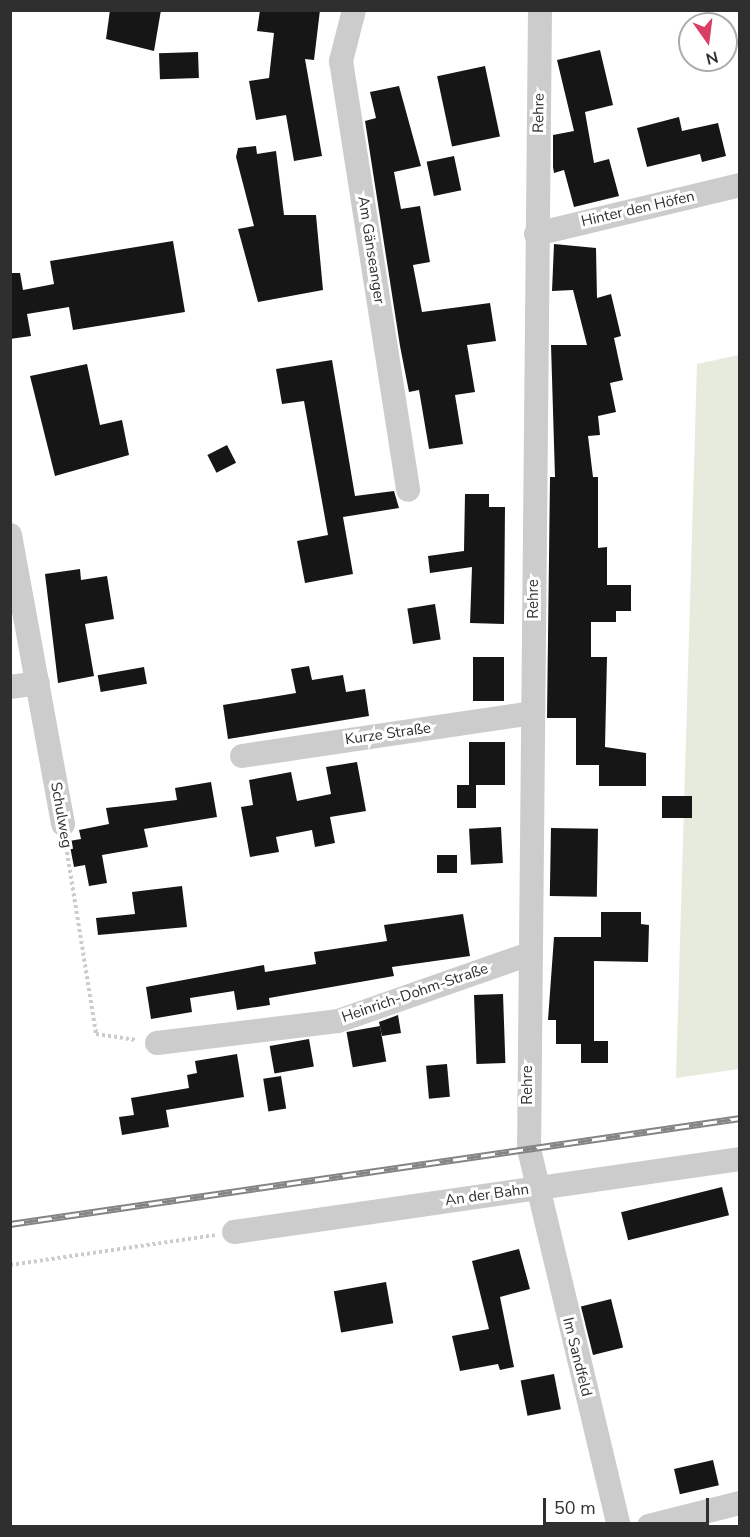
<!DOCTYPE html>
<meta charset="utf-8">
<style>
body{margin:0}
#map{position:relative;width:750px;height:1537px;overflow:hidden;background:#fff;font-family:"Nunito Sans",sans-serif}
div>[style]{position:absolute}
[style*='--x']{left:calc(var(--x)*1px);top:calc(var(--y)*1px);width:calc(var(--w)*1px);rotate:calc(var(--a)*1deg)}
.green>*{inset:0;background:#e7ebde}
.building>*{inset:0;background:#161616;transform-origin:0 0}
.path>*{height:4px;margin-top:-2px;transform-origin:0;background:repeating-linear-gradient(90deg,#ccc 0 3px,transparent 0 6px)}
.street>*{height:24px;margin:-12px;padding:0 12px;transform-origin:12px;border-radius:12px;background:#ccc}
.rail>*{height:7px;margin-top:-3.5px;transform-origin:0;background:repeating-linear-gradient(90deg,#fff 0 14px,#848484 0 28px);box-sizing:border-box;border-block:2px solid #848484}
span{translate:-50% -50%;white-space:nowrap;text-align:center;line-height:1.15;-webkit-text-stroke:6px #fff;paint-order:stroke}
.street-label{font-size:15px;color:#2f2f2f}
.frame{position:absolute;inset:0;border:12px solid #2f2f2f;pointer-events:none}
.north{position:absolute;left:678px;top:12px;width:60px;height:60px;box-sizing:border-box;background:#fff;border:2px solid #acacac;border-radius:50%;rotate:166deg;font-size:16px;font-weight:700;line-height:24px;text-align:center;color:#2f2f2f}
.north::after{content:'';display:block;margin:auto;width:21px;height:27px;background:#d93e65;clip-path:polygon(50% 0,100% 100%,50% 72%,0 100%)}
.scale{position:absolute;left:543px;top:1498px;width:166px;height:27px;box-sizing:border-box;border:3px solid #2f2f2f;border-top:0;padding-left:8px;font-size:18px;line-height:21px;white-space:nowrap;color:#2f2f2f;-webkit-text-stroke:4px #fff;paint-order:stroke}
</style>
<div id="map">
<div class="green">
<i style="clip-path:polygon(739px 355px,739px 1069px,676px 1078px,697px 364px)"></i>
</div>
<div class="building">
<i style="clip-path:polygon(110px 10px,161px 10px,154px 51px,106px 39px)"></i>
<i style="clip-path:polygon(260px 10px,320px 10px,314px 60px,305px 59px,322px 156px,294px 161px,286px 115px,256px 120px,249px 81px,269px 78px,274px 33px,257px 31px)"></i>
<i style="clip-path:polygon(600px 50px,613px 105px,585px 112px,594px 163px,609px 159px,619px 196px,574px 207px,564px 170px,554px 173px,553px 167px,553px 135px,574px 131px,557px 60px)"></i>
<i style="left:198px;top:52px;width:26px;height:39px;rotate:88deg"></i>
<i style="left:485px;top:66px;width:72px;height:49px;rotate:78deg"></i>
<i style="clip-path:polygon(399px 86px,421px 166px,394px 172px,401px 209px,420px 206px,430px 262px,413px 265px,422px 312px,490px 303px,496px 341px,467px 345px,475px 392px,455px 395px,463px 444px,429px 449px,419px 390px,409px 392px,400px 346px,365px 121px,376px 118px,370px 92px)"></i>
<i style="clip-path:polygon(679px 117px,682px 131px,718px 123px,726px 156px,702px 162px,700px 154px,647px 167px,637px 128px)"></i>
<i style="clip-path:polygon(256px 146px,257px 154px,276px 151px,284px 215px,316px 215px,323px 290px,258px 302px,238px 229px,254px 226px,236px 157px,238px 148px)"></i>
<i style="left:454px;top:156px;width:35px;height:28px;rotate:78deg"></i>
<i style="clip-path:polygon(173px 241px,185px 312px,73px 330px,69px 307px,27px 314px,31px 336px,10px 339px,10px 273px,20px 273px,23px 290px,54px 284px,50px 261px)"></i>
<i style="clip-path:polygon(554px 244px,596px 248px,597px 298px,611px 294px,621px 336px,614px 338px,623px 380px,610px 383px,616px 412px,598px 416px,600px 435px,588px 436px,593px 477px,598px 477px,598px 548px,607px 547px,607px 585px,631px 585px,631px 611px,616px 611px,616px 622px,591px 622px,591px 657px,607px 657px,605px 747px,646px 753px,646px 786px,599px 786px,599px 765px,576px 765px,576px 718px,547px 718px,550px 477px,555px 477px,551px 345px,587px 345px,573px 290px,552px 291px)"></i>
<i style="clip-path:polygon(332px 360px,355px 496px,394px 491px,399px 508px,343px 517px,353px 574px,305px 583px,297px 541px,328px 535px,304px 401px,282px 404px,276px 369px)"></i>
<i style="clip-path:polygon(87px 364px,100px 425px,122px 420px,129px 455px,55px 476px,30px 376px)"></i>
<i style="left:227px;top:445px;width:20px;height:22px;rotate:63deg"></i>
<i style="clip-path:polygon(465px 494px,489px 494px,489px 507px,505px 507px,504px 624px,470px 623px,472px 567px,430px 573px,428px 556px,464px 551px)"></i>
<i style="clip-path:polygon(80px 569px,81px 580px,107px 576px,114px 619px,85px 624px,94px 676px,58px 683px,45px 574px)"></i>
<i style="left:435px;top:604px;width:36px;height:28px;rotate:81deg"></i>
<i style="left:473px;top:657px;width:31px;height:44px"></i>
<i style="clip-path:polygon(309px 666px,312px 680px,343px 675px,346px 692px,365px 689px,369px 716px,228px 739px,223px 705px,296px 693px,291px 669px)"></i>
<i style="left:144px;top:667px;width:17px;height:47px;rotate:80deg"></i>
<i style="left:469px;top:742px;width:36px;height:43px"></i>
<i style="clip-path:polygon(357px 762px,366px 811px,330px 817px,335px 843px,315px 847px,312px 830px,276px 837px,279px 852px,250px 857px,241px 807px,253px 805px,249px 780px,291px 772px,297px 801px,331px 794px,326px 767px)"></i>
<i style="clip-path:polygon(211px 782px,217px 817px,144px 829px,148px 847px,102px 855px,107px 883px,89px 886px,85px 865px,74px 867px,69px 841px,81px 839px,79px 830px,109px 824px,106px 808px,177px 800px,175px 788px)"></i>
<i style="left:457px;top:785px;width:19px;height:23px"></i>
<i style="left:692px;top:796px;width:22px;height:30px;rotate:90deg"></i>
<i style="left:501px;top:827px;width:36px;height:32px;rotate:87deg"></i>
<i style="left:551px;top:828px;width:47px;height:68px;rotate:1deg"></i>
<i style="left:437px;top:855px;width:20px;height:18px"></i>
<i style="clip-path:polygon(182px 886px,187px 927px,98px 935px,96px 918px,135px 914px,132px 892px)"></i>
<i style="clip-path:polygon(601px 912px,641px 912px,641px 924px,649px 925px,648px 962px,594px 961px,594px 1041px,608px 1041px,608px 1063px,581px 1063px,581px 1044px,556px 1044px,556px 1020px,548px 1020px,554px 937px,601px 937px)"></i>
<i style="clip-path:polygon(463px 914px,470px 956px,392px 967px,394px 976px,269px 998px,270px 1005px,237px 1010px,234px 991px,190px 998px,192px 1012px,151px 1019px,146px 987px,264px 965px,265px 972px,316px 964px,314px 952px,387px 941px,384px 925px)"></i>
<i style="left:503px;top:994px;width:69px;height:29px;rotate:88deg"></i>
<i style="clip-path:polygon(398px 1015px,401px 1033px,382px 1036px,379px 1022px)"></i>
<i style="left:380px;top:1026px;width:36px;height:34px;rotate:80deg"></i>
<i style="left:309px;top:1039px;width:28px;height:40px;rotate:80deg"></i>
<i style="clip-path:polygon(237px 1054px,244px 1097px,166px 1110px,169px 1127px,122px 1135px,119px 1117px,134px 1115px,131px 1098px,189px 1088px,187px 1075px,197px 1073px,195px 1061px)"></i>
<i style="left:447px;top:1064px;width:33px;height:21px;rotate:85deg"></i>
<i style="left:281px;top:1076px;width:33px;height:18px;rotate:81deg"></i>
<i style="left:722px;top:1187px;width:29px;height:104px;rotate:76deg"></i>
<i style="clip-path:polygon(519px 1249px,530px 1289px,500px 1297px,514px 1367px,500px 1370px,498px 1364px,460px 1371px,452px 1336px,489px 1329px,472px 1261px)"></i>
<i style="left:386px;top:1282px;width:42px;height:53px;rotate:80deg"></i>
<i style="left:611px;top:1299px;width:50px;height:31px;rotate:76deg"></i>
<i style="left:554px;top:1374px;width:36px;height:34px;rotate:79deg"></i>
<i style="left:713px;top:1460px;width:26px;height:40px;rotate:77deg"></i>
</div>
<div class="path">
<i style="--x:66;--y:846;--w:190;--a:80.9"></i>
<i style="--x:96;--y:1034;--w:41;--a:8.3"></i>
<i style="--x:10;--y:1265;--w:207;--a:-8.3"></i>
</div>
<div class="street">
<i style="--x:354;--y:10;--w:53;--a:104.3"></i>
<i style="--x:341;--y:61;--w:434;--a:81.1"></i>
<i style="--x:540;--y:10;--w:1139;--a:90.55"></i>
<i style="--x:529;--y:1149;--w:388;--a:76.6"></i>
<i style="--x:536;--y:234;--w:210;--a:-13.5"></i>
<i style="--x:10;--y:535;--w:294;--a:79.6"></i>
<i style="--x:10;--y:687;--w:28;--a:-8"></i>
<i style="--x:242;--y:756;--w:294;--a:-8.4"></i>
<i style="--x:157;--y:1043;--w:182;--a:-6.9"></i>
<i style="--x:338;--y:1021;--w:202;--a:-19.3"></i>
<i style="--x:234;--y:1232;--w:511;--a:-8.21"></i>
<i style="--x:649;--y:1526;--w:94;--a:-14.2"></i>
</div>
<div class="rail">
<i style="--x:10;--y:1224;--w:738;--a:-8.26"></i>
</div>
<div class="street-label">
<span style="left:539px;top:113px;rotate:-89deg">Rehre</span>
<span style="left:638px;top:209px;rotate:-13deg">Hinter den Höfen</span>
<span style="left:371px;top:250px;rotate:81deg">Am Gänseanger</span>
<span style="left:534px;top:599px;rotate:-90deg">Rehre</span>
<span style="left:388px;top:734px;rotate:-8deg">Kurze Straße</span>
<span style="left:61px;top:815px;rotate:80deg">Schulweg</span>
<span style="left:415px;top:993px;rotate:-19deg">Heinrich-Dohm-Straße</span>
<span style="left:528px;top:1085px;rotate:-90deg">Rehre</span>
<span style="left:487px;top:1195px;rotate:-8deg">An der Bahn</span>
<span style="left:577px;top:1357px;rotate:76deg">Im Sandfeld</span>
</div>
<div class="frame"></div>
<div class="north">N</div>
<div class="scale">50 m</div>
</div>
